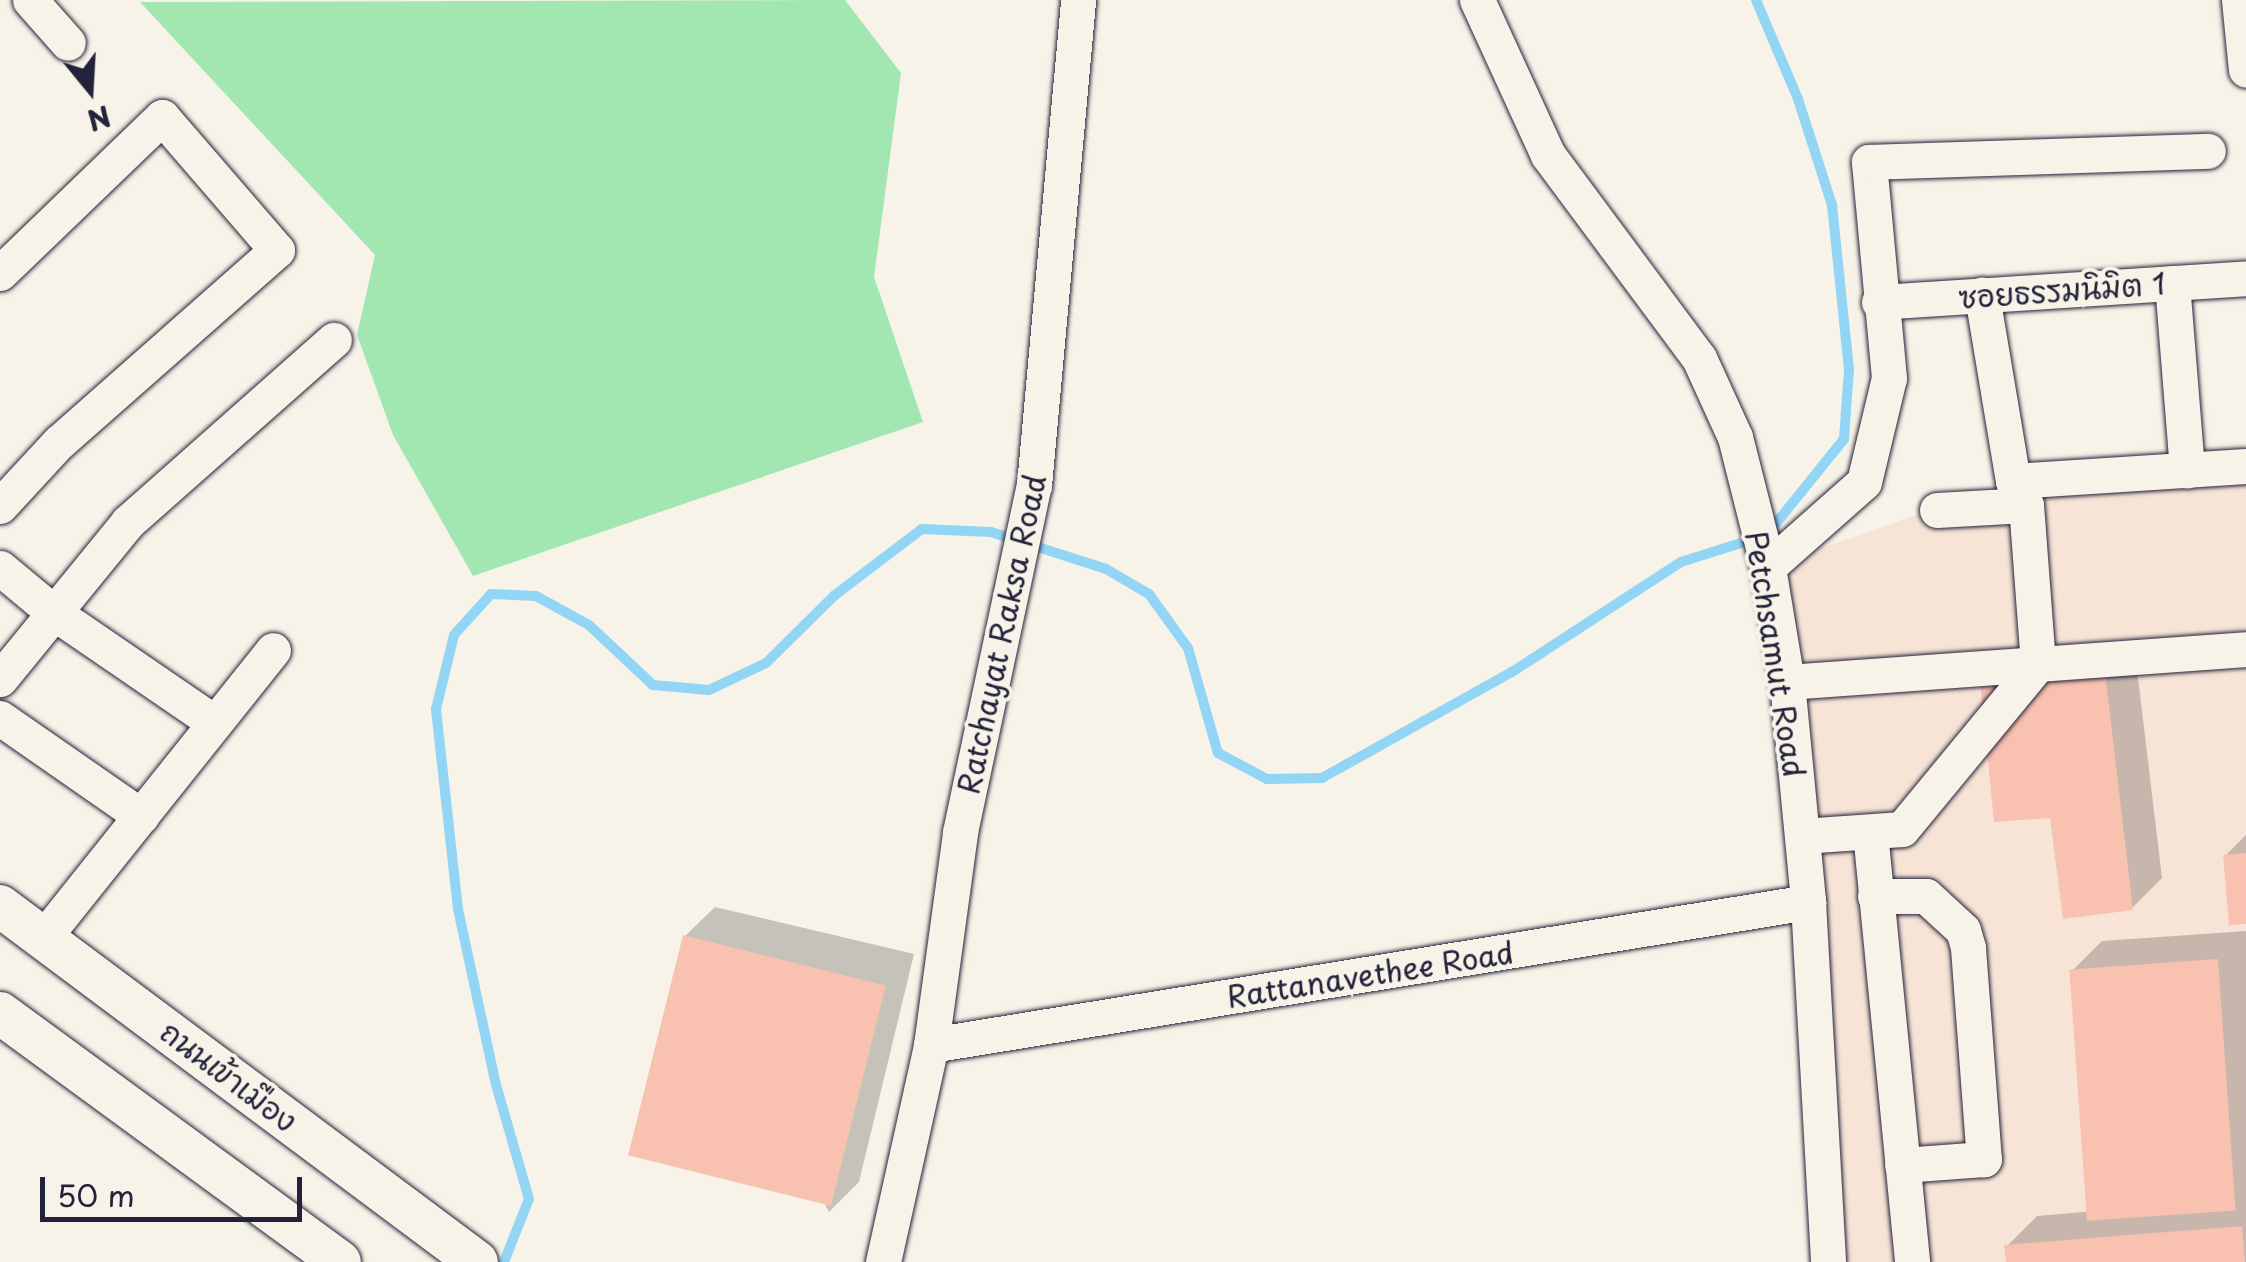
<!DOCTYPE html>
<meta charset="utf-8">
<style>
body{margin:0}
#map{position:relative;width:2246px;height:1262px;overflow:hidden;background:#f7f3e8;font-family:"Playpen Sans","Playpen Sans Thai",sans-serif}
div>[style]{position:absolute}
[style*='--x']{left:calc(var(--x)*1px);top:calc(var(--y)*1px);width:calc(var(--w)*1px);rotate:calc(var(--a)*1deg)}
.built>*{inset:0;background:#f8e4d7}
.green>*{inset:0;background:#a2e7b2}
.shadow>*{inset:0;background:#0003}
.stream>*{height:10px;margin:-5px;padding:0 5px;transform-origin:5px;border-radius:5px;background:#93d5f5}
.building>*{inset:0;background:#f9c1af;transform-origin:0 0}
.roads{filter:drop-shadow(0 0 2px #22223b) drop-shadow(0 0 2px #22223b)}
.minor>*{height:35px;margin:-17.5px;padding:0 17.5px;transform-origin:17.5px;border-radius:17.5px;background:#f7f3e8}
.major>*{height:42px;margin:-21px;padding:0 21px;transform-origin:21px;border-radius:21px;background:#f7f3e8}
span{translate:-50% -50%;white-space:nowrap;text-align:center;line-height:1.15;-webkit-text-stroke:8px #f7f3e8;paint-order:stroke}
.street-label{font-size:30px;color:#22223b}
.north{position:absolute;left:40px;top:40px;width:100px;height:100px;-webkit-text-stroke:8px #f7f3e8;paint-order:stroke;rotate:162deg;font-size:28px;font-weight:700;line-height:40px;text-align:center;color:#22223b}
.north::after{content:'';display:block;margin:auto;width:35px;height:45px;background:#22223b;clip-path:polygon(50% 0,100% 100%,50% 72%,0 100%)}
.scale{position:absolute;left:40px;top:1177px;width:262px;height:45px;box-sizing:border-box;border:5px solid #22223b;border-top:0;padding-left:12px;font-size:30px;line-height:35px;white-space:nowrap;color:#22223b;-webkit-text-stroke:8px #f7f3e8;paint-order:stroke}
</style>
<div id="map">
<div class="built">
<i style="clip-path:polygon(2246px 466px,2246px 1262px,1825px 1262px,1768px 567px,2013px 481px)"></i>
</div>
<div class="green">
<i style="clip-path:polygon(845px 0,901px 73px,874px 277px,923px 422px,473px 576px,393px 435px,357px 335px,375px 255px,140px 2px)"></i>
</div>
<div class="shadow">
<i style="clip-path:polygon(2134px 644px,2162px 878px,2132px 908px,2052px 815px,1983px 681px)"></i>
<i style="clip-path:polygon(2246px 835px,2246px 921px,2225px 856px)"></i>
<i style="clip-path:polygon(715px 907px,914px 954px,859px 1182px,829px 1212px,685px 936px)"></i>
<i style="clip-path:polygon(2246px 931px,2246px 1262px,2008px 1262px,2007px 1246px,2037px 1216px,2095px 1211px,2072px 971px,2102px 941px)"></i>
</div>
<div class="stream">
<i style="--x:1756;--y:0;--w:108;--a:67"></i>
<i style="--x:1798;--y:99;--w:111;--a:72.2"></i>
<i style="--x:1832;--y:205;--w:165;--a:84.1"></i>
<i style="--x:1849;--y:369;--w:70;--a:94.1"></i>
<i style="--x:1844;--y:439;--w:119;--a:128.9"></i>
<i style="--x:504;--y:1262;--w:68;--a:-68.4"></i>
<i style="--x:529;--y:1199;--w:119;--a:-106.1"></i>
<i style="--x:496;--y:1085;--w:180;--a:-102.2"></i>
<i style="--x:458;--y:909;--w:201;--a:-96.3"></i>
<i style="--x:436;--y:709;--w:76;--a:-76.3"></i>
<i style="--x:454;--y:635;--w:55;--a:-47.9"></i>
<i style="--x:491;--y:594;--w:45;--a:2.5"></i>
<i style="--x:536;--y:596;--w:60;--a:28.7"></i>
<i style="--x:589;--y:625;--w:88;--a:43.2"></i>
<i style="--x:653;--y:685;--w:56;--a:5.1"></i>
<i style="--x:709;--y:690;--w:63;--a:-25.3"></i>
<i style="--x:766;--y:663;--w:97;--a:-44.6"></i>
<i style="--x:835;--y:595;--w:109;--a:-37.2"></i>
<i style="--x:922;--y:529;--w:69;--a:2.5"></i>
<i style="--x:991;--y:532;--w:121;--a:17.8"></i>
<i style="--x:1106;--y:569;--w:50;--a:30.2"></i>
<i style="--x:1149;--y:594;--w:67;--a:54.2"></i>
<i style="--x:1188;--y:648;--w:109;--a:74.1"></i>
<i style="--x:1218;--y:753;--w:55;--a:28"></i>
<i style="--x:1267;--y:779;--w:55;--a:-1"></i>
<i style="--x:1322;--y:778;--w:218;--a:-29.2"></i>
<i style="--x:1512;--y:672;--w:202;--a:-33.1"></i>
<i style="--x:1681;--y:562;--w:77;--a:-17.5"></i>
</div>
<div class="building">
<i style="clip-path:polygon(2105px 672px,2133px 910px,2063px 919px,2050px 818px,1994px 822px,1980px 681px)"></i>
<i style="clip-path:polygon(2246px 853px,2246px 924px,2229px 925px,2223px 855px)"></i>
<i style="left:683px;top:935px;width:209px;height:227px;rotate:14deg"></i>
<i style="left:2218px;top:959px;width:252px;height:149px;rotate:86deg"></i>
<i style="clip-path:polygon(2242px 1226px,2245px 1262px,2006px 1262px,2004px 1245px)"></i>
</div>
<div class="roads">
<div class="minor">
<i style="--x:30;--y:0;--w:57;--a:48.5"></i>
<i style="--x:1477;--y:0;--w:170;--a:65.4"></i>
<i style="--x:1548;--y:155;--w:253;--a:53.4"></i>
<i style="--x:1699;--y:358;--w:87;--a:65.5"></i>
<i style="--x:1735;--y:437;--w:134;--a:75.8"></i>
<i style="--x:1768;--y:567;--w:117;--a:80.6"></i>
<i style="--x:1787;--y:682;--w:221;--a:84.5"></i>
<i style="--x:1808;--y:902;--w:361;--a:86.8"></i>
<i style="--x:2239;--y:0;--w:70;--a:84.3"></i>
<i style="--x:0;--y:273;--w:225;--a:-43.9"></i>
<i style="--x:162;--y:117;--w:176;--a:49.2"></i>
<i style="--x:277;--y:250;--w:290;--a:138.6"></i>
<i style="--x:59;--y:442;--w:87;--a:132.7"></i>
<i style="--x:2172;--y:283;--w:188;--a:85.4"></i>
<i style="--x:1879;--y:302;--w:368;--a:-3.7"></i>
<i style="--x:2013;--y:481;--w:233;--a:-3.7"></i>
<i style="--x:1937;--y:510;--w:89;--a:-3.2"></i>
<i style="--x:1768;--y:567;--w:128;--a:-41.5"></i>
<i style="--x:1864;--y:482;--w:107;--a:-76.5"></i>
<i style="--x:1889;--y:378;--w:217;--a:-95.3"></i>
<i style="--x:1869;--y:162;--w:339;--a:-1.9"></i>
<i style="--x:0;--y:568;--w:69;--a:39.7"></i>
<i style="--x:53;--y:612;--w:196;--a:34.4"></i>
<i style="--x:0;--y:679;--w:203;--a:-50.8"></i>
<i style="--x:128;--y:522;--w:275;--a:-41.5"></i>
<i style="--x:1787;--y:682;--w:460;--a:-4.1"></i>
<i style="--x:0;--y:718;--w:172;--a:34.8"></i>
<i style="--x:1870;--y:832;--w:432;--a:84.4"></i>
<i style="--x:1802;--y:836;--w:100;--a:-4"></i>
<i style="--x:1902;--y:829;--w:214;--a:-50.5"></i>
<i style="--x:2038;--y:664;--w:159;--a:-94.3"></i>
<i style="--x:2026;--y:505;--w:27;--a:-118"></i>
<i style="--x:2013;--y:481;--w:189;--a:-99.5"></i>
<i style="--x:1875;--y:896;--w:51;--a:0"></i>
<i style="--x:1926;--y:896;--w:50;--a:42.6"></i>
<i style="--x:1963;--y:930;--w:19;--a:74"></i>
<i style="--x:1968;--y:948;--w:212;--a:85.7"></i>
<i style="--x:1984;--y:1159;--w:82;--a:175.8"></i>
<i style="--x:44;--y:937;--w:367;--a:-51.4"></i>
<i style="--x:931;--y:1045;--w:889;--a:-9.26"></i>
<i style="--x:883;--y:1262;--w:222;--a:-77.5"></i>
<i style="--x:931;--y:1045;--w:215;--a:-82.2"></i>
<i style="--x:960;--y:832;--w:355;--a:-78"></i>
<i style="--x:1034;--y:485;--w:487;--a:-84.8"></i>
</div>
<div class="major">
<i style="--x:0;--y:906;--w:595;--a:36.74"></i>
<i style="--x:0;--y:1013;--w:421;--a:36.2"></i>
</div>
</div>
<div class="street-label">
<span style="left:2062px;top:290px;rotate:-4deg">ซอยธรรมนิมิต 1</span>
<span style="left:1001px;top:634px;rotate:-78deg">Ratchayat Raksa Road</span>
<span style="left:1776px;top:654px;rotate:81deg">Petchsamut Road</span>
<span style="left:1370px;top:974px;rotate:-9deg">Rattanavethee Road</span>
<span style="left:229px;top:1076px;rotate:37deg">ถนนเข้าเมือง</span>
</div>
<div class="north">N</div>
<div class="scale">50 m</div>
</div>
